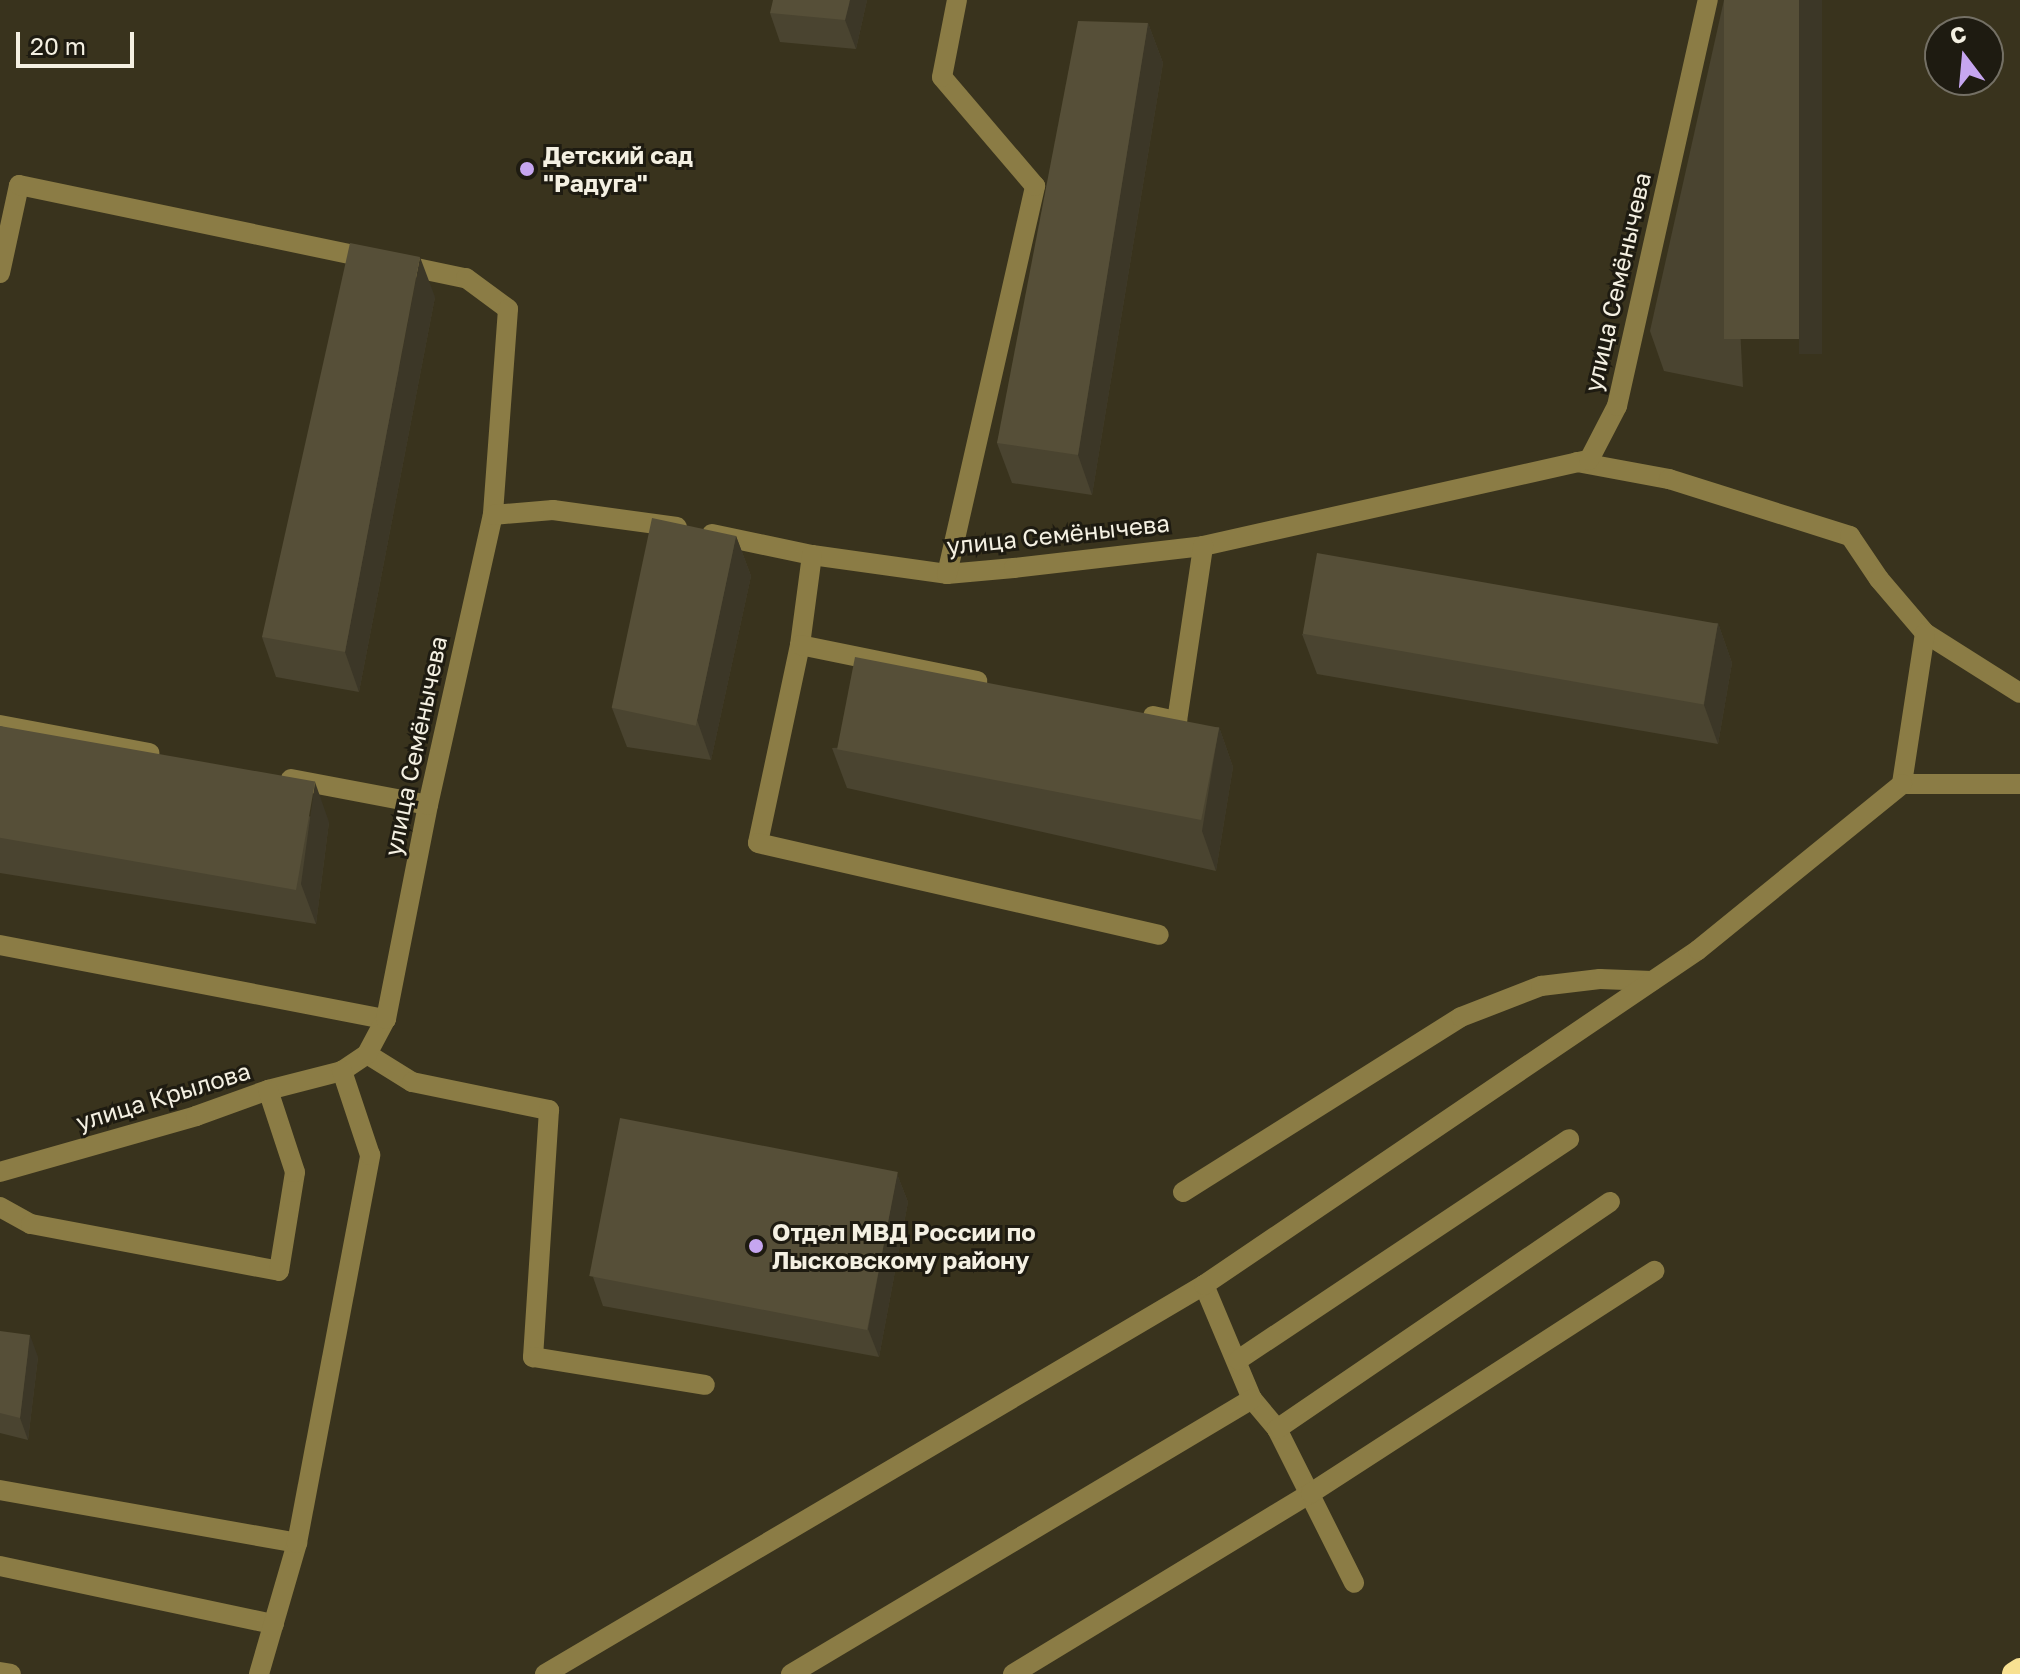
<!DOCTYPE html>
<meta charset="utf-8">
<style>
body{margin:0}
#map{position:relative;width:2020px;height:1674px;overflow:hidden;background:#39331d;font-family:"Golos Text",sans-serif}
div>[style]{position:absolute}
[style*='--x']{left:calc(var(--x)*1px);top:calc(var(--y)*1px);width:calc(var(--w)*1px);rotate:calc(var(--a)*1deg)}
.minor>*{height:20px;margin:-10px;padding:0 10px;transform-origin:10px;border-radius:10px;background:#8b7c45}
.highway>*{height:24px;margin:-12px;padding:0 12px;transform-origin:12px;border-radius:12px;background:#f8e192}
.wall>*{inset:0;background:#4a4430}
.shaded-wall>*{inset:0;background:#3c3727;transform-origin:0 0}
.building>*{inset:0;background:#564f38;transform-origin:0 0}
.dots>*{width:22px;height:22px;translate:-50% -50%;box-sizing:border-box;border:4px solid #1e1b11;border-radius:50%}
span{translate:-50% -50%;white-space:nowrap;text-align:center;line-height:1.15;-webkit-text-stroke:6px #1e1b11;paint-order:stroke}
.poi-label{font-size:24px;color:#f4f0e2;font-weight:700}
.left{translate:0 -50%;text-align:left}
.street-label{font-size:24px;color:#f4f0e2}
.north{position:absolute;left:1924px;top:16px;width:80px;height:80px;box-sizing:border-box;background:#1e1b11;border:2px solid #747065;border-radius:50%;rotate:344deg;font-size:22px;font-weight:700;line-height:32px;text-align:center;color:#f4f0e2}
.north::after{content:'';display:block;margin:auto;width:28px;height:36px;background:#c6a6f0;clip-path:polygon(50% 0,100% 100%,50% 72%,0 100%)}
.scale{position:absolute;left:16px;top:32px;width:118px;height:36px;box-sizing:border-box;border:4px solid #f4f0e2;border-top:0;padding-left:10px;font-size:24px;line-height:28px;white-space:nowrap;color:#f4f0e2;-webkit-text-stroke:6px #1e1b11;paint-order:stroke}
</style>
<div id="map">
<div class="minor">
<i style="--x:0;--y:273;--w:90;--a:-77.8"></i>
<i style="--x:19;--y:185;--w:457;--a:11.8"></i>
<i style="--x:466;--y:278;--w:52;--a:36.4"></i>
<i style="--x:508;--y:309;--w:207;--a:94.2"></i>
<i style="--x:1577;--y:462;--w:94;--a:10.5"></i>
<i style="--x:1669;--y:479;--w:190;--a:17.5"></i>
<i style="--x:1850;--y:536;--w:52;--a:56"></i>
<i style="--x:1879;--y:579;--w:71;--a:49.6"></i>
<i style="--x:1925;--y:633;--w:112;--a:32.3"></i>
<i style="--x:712;--y:534;--w:102;--a:11.9"></i>
<i style="--x:812;--y:555;--w:136;--a:8"></i>
<i style="--x:947;--y:574;--w:67;--a:-5.1"></i>
<i style="--x:1014;--y:568;--w:190;--a:-6.6"></i>
<i style="--x:1203;--y:546;--w:395;--a:-12.6"></i>
<i style="--x:1589;--y:460;--w:61;--a:-62.6"></i>
<i style="--x:1617;--y:406;--w:416;--a:-77.4"></i>
<i style="--x:812;--y:555;--w:91;--a:97.6"></i>
<i style="--x:800;--y:645;--w:202;--a:102"></i>
<i style="--x:758;--y:843;--w:411;--a:12.9"></i>
<i style="--x:947;--y:574;--w:398;--a:-77.2"></i>
<i style="--x:1035;--y:186;--w:143;--a:-130.5"></i>
<i style="--x:942;--y:77;--w:78;--a:-79"></i>
<i style="--x:1925;--y:633;--w:153;--a:98.7"></i>
<i style="--x:1902;--y:784;--w:118;--a:0"></i>
<i style="--x:800;--y:645;--w:181;--a:11.5"></i>
<i style="--x:1153;--y:716;--w:25;--a:12"></i>
<i style="--x:1177;--y:721;--w:177;--a:-81.5"></i>
<i style="--x:0;--y:725;--w:152;--a:10.6"></i>
<i style="--x:291;--y:779;--w:139;--a:10.7"></i>
<i style="--x:0;--y:945;--w:393;--a:10.9"></i>
<i style="--x:367;--y:1054;--w:53;--a:31.9"></i>
<i style="--x:412;--y:1082;--w:140;--a:11.6"></i>
<i style="--x:549;--y:1110;--w:248;--a:93.7"></i>
<i style="--x:533;--y:1357;--w:174;--a:9.2"></i>
<i style="--x:0;--y:1172;--w:204;--a:-15.9"></i>
<i style="--x:196;--y:1116;--w:77;--a:-19.9"></i>
<i style="--x:268;--y:1090;--w:76;--a:-14.4"></i>
<i style="--x:342;--y:1071;--w:30;--a:-34"></i>
<i style="--x:367;--y:1054;--w:40;--a:-62"></i>
<i style="--x:386;--y:1019;--w:218;--a:-78.9"></i>
<i style="--x:428;--y:805;--w:297;--a:-77.4"></i>
<i style="--x:493;--y:515;--w:60;--a:-4.8"></i>
<i style="--x:553;--y:510;--w:125;--a:7.8"></i>
<i style="--x:1183;--y:1192;--w:328;--a:-32.2"></i>
<i style="--x:1461;--y:1017;--w:86;--a:-21.2"></i>
<i style="--x:1541;--y:986;--w:59;--a:-6.8"></i>
<i style="--x:1600;--y:979;--w:52;--a:2.2"></i>
<i style="--x:0;--y:1207;--w:35;--a:29"></i>
<i style="--x:31;--y:1224;--w:252;--a:10.7"></i>
<i style="--x:279;--y:1271;--w:100;--a:-80.8"></i>
<i style="--x:295;--y:1172;--w:86;--a:-108.2"></i>
<i style="--x:1204;--y:1285;--w:124;--a:67.2"></i>
<i style="--x:1252;--y:1399;--w:39;--a:50"></i>
<i style="--x:1277;--y:1429;--w:172;--a:63.4"></i>
<i style="--x:1238;--y:1360;--w:398;--a:-33.7"></i>
<i style="--x:1277;--y:1429;--w:403;--a:-34.3"></i>
<i style="--x:0;--y:1490;--w:302;--a:10.1"></i>
<i style="--x:0;--y:1566;--w:280;--a:12"></i>
<i style="--x:0;--y:1672;--w:11;--a:10"></i>
<i style="--x:259;--y:1674;--w:136;--a:-73.8"></i>
<i style="--x:297;--y:1543;--w:395;--a:-79.3"></i>
<i style="--x:370;--y:1155;--w:89;--a:-108.4"></i>
<i style="--x:545;--y:1674;--w:765;--a:-30.55"></i>
<i style="--x:1204;--y:1285;--w:597;--a:-34.14"></i>
<i style="--x:1698;--y:950;--w:263;--a:-39.1"></i>
<i style="--x:791;--y:1674;--w:537;--a:-30.82"></i>
<i style="--x:1013;--y:1674;--w:349;--a:-31.3"></i>
<i style="--x:1311;--y:1493;--w:409;--a:-32.9"></i>
</div>
<div class="highway">
<i style="--x:2014;--y:1674;--w:7;--a:-34"></i>
</div>
<div class="wall">
<i style="clip-path:polygon(867px 0,856px 49px,780px 42px,770px 13px)"></i>
<i style="clip-path:polygon(1724px 0,1743px 387px,1664px 371px,1650px 331px)"></i>
<i style="clip-path:polygon(1148px 23px,1163px 63px,1092px 495px,1012px 483px,997px 443px)"></i>
<i style="clip-path:polygon(435px 297px,359px 692px,276px 677px,262px 637px)"></i>
<i style="clip-path:polygon(736px 536px,751px 576px,711px 760px,627px 747px,612px 708px)"></i>
<i style="clip-path:polygon(1718px 623px,1732px 663px,1718px 744px,1317px 674px,1302px 634px)"></i>
<i style="clip-path:polygon(0 726px,329px 822px,316px 924px,0 873px)"></i>
<i style="clip-path:polygon(1219px 727px,1233px 767px,1216px 871px,847px 788px,832px 748px)"></i>
<i style="clip-path:polygon(897px 1174px,908px 1202px,879px 1357px,603px 1306px,593px 1277px)"></i>
<i style="clip-path:polygon(0 1331px,38px 1357px,28px 1440px,0 1433px)"></i>
</div>
<div class="shaded-wall">
<i style="clip-path:polygon(850px 0,867px 0,856px 49px,845px 20px)"></i>
<i style="left:1799px;top:0;width:23px;height:354px"></i>
<i style="clip-path:polygon(1148px 23px,1163px 63px,1092px 495px,1078px 455px)"></i>
<i style="clip-path:polygon(420px 257px,435px 297px,359px 692px,345px 652px)"></i>
<i style="clip-path:polygon(736px 536px,751px 576px,711px 760px,697px 720px)"></i>
<i style="clip-path:polygon(1718px 623px,1732px 663px,1718px 744px,1704px 705px)"></i>
<i style="clip-path:polygon(1219px 727px,1233px 767px,1216px 871px,1202px 831px)"></i>
<i style="clip-path:polygon(315px 782px,329px 822px,316px 924px,301px 884px)"></i>
<i style="clip-path:polygon(897px 1174px,908px 1202px,879px 1357px,868px 1329px)"></i>
<i style="clip-path:polygon(30px 1335px,38px 1357px,28px 1440px,20px 1418px)"></i>
</div>
<div class="building">
<i style="clip-path:polygon(773px 0,850px 0,845px 20px,770px 13px)"></i>
<i style="left:1724px;top:0;width:75px;height:339px"></i>
<i style="clip-path:polygon(1078px 21px,1148px 23px,1078px 455px,997px 443px)"></i>
<i style="clip-path:polygon(350px 243px,420px 257px,345px 652px,262px 637px)"></i>
<i style="left:652px;top:518px;width:86px;height:194px;rotate:12deg"></i>
<i style="left:1317px;top:553px;width:407px;height:82px;rotate:10deg"></i>
<i style="left:855px;top:657px;width:371px;height:94px;rotate:11deg"></i>
<i style="left:0;top:726px;width:320px;height:110px;rotate:10deg"></i>
<i style="left:620px;top:1118px;width:283px;height:161px;rotate:11deg"></i>
<i style="clip-path:polygon(0 1331px,30px 1335px,20px 1418px,0 1413px)"></i>
</div>
<div class="dots">
<i style="left:527px;top:169px;background:#c6a6f0"></i>
<i style="left:756px;top:1246px;background:#c6a6f0"></i>
</div>
<div class="poi-label">
<span class="left" style="left:543px;top:169px">Детский сад<br>"Радуга"</span>
<span class="left" style="left:772px;top:1246px">Отдел МВД России по<br>Лысковскому району</span>
</div>
<div class="street-label">
<span style="left:1617px;top:282px;rotate:-77deg">улица Семёнычева</span>
<span style="left:1058px;top:534px;rotate:-6deg">улица Семёнычева</span>
<span style="left:415px;top:746px;rotate:-78deg">улица Семёнычева</span>
<span style="left:163px;top:1096px;rotate:-17deg">улица Крылова</span>
</div>
<div class="north">С</div>
<div class="scale">20 m</div>
</div>
